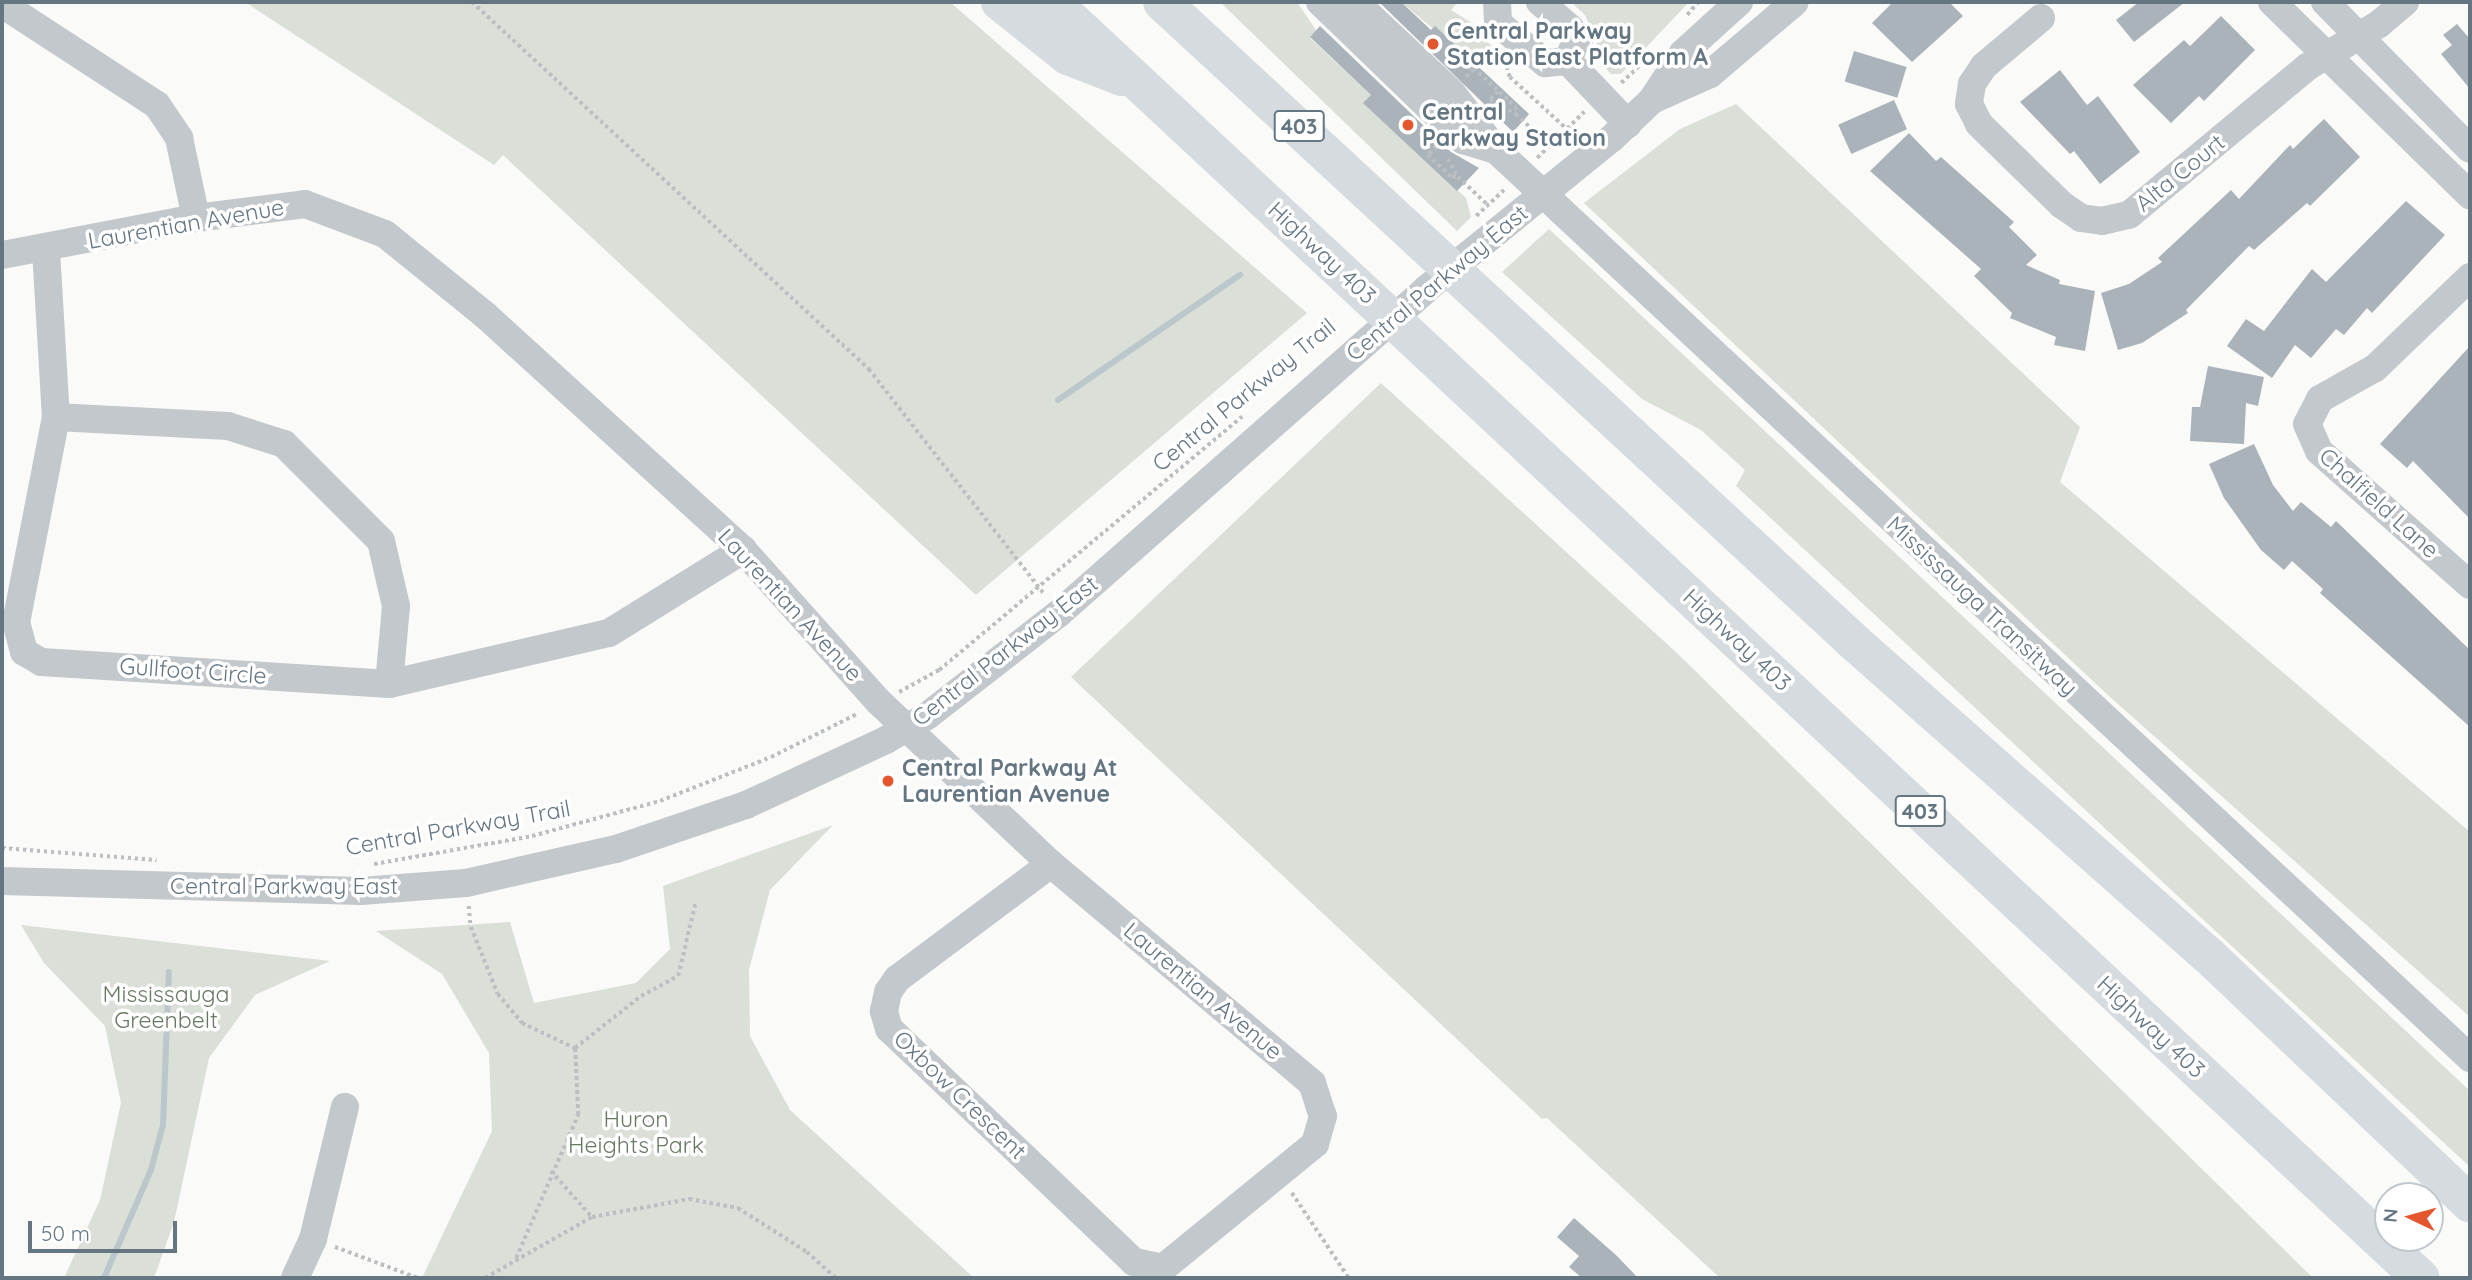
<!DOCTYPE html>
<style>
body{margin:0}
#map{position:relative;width:2472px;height:1280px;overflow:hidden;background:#fafaf8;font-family:Quicksand,sans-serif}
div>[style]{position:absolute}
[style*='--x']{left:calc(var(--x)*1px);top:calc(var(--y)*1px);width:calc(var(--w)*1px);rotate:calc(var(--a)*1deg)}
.green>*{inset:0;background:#dadfd7}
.stream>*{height:6px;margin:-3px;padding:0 3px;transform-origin:3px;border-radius:3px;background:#bbc7cb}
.building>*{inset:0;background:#aab3b9;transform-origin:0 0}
.path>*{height:3.5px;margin-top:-1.75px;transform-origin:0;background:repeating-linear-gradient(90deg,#bbbfc2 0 3.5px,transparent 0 7px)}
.minor>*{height:28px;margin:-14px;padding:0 14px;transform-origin:14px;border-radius:14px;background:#c3c8cc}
.highway>*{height:38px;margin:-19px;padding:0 19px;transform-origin:19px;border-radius:19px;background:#d6dbdf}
.dots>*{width:19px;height:19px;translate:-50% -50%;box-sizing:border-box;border:4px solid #fff;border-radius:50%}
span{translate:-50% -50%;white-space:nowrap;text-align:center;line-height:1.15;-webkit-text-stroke:7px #fff;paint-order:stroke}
.shield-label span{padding:2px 5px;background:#fff;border:2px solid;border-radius:5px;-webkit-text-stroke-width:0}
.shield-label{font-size:21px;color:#657683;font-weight:700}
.poi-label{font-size:23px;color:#657683;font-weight:700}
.left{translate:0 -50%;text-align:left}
.street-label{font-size:23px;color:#657683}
.park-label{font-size:23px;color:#687a64}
.frame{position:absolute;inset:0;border:4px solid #657683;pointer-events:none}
.north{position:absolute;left:2374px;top:1182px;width:70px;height:70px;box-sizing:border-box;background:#fff;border:2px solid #c1c8cd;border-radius:50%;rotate:275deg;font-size:19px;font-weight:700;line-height:28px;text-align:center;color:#657683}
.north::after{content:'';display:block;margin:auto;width:24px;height:32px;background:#e4572e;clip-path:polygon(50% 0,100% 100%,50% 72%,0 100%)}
.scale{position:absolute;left:28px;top:1221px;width:149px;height:32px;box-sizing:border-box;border:4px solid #657683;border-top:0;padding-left:9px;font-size:21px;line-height:24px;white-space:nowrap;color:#657683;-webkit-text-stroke:5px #fff;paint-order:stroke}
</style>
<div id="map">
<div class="green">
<i style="clip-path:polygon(245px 2px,950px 2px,1307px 313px,976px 595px,503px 155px,494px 165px)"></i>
<i style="clip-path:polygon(1220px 2px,1297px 2px,1316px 30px,1310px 38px,1371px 95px,1364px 103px,1466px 198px,1471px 217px,1457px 231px)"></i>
<i style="clip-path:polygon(1401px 2px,1458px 2px,1451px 10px,1475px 25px,1494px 50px,1478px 66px)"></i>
<i style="clip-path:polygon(1571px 2px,1689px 2px,1621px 74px,1611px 74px,1591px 52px,1593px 33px,1585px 15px)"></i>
<i style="clip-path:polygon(1736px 104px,2080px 427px,2060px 482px,2470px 832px,2470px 1017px,2109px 696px,1584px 203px,1680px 129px)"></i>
<i style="clip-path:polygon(1549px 229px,2470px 1091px,2470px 1167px,1736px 486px,1745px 470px,1701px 430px,1642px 399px,1502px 272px)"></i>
<i style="clip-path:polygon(1381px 383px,1678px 654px,2313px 1278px,1720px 1278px,1547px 1118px,1542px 1119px,1071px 677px)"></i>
<i style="clip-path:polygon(833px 825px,770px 890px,749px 970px,750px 1036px,790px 1110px,974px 1278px,422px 1278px,492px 1131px,489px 1053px,442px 974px,376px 931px,510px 922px,534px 1003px,636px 983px,670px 949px,663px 886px)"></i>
<i style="clip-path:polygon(21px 925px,330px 961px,255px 995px,209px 1058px,174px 1222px,154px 1278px,64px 1278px,100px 1200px,121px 1103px,105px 1026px,44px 963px)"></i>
</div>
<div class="stream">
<i style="--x:1058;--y:400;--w:221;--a:-34.5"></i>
<i style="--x:104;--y:1278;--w:118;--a:-66.5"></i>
<i style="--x:151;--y:1170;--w:47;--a:-75.1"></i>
<i style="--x:163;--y:1125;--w:153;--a:-87.8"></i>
</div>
<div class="building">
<i style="clip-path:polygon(1379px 2px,1401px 2px,1431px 30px,1435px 26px,1529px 114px,1513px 132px)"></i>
<i style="clip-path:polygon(1893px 2px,1949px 2px,1963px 16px,1912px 62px,1872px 23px)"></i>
<i style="clip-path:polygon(2139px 2px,2185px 2px,2134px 42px,2116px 20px)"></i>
<i style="clip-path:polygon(2221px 16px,2255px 50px,2204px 101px,2199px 96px,2171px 123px,2133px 85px,2184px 40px,2190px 46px)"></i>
<i style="clip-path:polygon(2457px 24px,2470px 39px,2470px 89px,2441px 54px,2452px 45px,2443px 35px)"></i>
<i style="clip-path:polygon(1320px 26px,1451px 152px,1479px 168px,1457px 191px,1363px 103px,1371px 95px,1310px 37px)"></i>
<i style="left:1854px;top:51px;width:55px;height:32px;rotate:17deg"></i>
<i style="clip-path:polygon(2060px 70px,2087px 105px,2098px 96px,2140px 152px,2100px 184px,2074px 151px,2070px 154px,2020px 102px)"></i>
<i style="left:1894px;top:100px;width:32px;height:61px;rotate:66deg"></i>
<i style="clip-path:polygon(2324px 119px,2360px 157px,2310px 206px,2307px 203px,2254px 250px,2249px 246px,2186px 310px,2188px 313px,2142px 343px,2118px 350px,2101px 293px,2129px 284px,2162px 262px,2158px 258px,2231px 190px,2239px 199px,2290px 145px,2293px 149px)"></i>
<i style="clip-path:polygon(1909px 133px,1936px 161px,1941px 157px,2014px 222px,2009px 227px,2037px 255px,2026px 265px,2060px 280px,2059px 284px,2095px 291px,2085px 351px,2054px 345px,2056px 337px,2010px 318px,2012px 313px,1974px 276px,1981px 269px,1870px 171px)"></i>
<i style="clip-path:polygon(2406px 201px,2445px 235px,2372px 313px,2367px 308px,2344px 335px,2336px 329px,2311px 358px,2295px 345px,2272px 378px,2227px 346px,2246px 319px,2264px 331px,2312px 269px,2326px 282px)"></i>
<i style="clip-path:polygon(2470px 346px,2470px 519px,2413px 461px,2407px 468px,2380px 444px)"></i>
<i style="clip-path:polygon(2208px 366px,2264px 377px,2258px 406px,2246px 403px,2244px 444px,2190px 441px,2192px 407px,2200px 407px)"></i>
<i style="clip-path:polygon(2254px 444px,2273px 485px,2293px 511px,2301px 502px,2331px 527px,2336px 521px,2470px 650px,2470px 727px,2320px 593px,2323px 589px,2292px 561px,2284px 570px,2261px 550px,2224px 498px,2209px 464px)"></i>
<i style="clip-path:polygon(1574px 1218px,1617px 1256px,1638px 1278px,1582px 1278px,1569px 1267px,1579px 1256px,1557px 1237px)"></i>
</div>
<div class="path">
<i style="--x:472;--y:2;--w:541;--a:42.75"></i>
<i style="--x:869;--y:369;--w:286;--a:52.1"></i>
<i style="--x:1687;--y:15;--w:17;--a:-50"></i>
<i style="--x:1505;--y:60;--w:18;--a:74"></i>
<i style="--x:1510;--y:77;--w:79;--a:42.4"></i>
<i style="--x:1466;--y:77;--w:12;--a:-48"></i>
<i style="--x:1474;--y:68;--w:57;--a:42.9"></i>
<i style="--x:1516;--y:107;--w:7;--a:90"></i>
<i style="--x:1621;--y:83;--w:41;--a:-43"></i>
<i style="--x:1498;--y:92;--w:11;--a:135"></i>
<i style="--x:1490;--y:100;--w:30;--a:28"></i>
<i style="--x:1516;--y:114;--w:47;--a:43.3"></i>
<i style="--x:1437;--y:147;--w:12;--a:138"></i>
<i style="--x:1428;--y:155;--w:33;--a:43"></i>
<i style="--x:1452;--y:177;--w:6;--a:0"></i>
<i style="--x:1537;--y:158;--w:66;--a:-44.4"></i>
<i style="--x:1448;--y:159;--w:21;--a:61"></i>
<i style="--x:1458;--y:177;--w:41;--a:43"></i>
<i style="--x:1476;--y:216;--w:38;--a:-43"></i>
<i style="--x:899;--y:692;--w:46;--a:-28.8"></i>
<i style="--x:939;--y:670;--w:395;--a:-39.9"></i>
<i style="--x:2;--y:848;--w:155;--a:4.4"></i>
<i style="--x:374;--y:864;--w:160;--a:-10"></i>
<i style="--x:532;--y:836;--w:133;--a:-15.3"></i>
<i style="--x:660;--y:801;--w:119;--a:-21.6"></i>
<i style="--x:771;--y:757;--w:96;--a:-26.6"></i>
<i style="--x:469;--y:906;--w:21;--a:85"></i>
<i style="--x:471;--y:927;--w:72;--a:68.1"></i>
<i style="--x:498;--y:994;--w:38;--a:50"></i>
<i style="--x:522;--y:1023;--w:59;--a:25.3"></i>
<i style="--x:575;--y:1048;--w:84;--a:-38.2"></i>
<i style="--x:641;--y:996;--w:42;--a:-28.4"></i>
<i style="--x:678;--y:976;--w:74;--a:-76.7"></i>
<i style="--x:551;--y:1171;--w:62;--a:48.3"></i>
<i style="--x:1292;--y:1193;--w:102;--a:56.2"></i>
<i style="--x:335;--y:1247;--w:89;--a:20.5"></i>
<i style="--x:516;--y:1258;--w:156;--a:-66.6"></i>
<i style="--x:578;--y:1115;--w:67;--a:-92.6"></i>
<i style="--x:485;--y:1278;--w:123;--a:-29.7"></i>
<i style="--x:592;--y:1217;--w:99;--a:-10.5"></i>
<i style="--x:689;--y:1199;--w:50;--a:10.4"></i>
<i style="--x:738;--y:1208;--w:82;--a:32.5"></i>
<i style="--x:807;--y:1252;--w:39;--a:42"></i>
</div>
<div class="minor">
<i style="--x:1320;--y:2;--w:199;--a:44"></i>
<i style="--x:1463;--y:140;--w:34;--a:17"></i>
<i style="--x:1355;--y:2;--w:133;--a:43.2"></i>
<i style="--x:1452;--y:93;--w:72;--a:52.3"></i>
<i style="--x:1496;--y:150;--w:1332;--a:42.99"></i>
<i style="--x:1497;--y:2;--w:21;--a:87"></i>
<i style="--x:1498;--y:23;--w:62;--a:40.4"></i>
<i style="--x:1545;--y:63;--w:23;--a:-5"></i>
<i style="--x:1568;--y:61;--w:22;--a:-69"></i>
<i style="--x:1576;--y:40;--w:13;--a:-117"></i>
<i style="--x:1570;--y:28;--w:40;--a:-139"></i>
<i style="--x:2272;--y:2;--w:277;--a:44.3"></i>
<i style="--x:2325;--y:2;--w:206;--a:45.4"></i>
<i style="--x:2;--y:4;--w:185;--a:33.1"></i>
<i style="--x:157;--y:105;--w:40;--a:56"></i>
<i style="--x:179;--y:138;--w:82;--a:78"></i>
<i style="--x:2041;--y:18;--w:75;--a:139.9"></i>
<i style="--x:1984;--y:66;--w:22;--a:124"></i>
<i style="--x:1972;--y:84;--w:20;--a:99"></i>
<i style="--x:1969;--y:104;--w:22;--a:63"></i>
<i style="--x:1979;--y:124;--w:116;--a:44.3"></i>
<i style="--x:2062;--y:205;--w:23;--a:34"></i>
<i style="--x:2081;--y:218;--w:21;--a:8"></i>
<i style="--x:2102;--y:221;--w:28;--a:-13"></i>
<i style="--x:2129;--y:215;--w:231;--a:-39.7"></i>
<i style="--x:2307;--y:67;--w:84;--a:-30.8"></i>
<i style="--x:2379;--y:24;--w:34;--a:-40"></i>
<i style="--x:1568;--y:61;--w:87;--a:46.4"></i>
<i style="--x:1652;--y:100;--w:64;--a:-24.1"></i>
<i style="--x:1710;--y:74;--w:111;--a:-40.3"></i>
<i style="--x:46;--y:250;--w:167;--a:86.6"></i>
<i style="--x:56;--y:417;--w:209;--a:101"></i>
<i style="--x:16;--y:622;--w:31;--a:75"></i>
<i style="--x:24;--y:652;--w:20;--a:30"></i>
<i style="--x:41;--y:662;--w:349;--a:3.6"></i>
<i style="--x:389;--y:684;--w:226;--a:-13.1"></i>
<i style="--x:609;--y:633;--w:158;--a:-31.8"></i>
<i style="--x:2;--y:255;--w:197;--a:-10.8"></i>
<i style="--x:196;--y:218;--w:110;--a:-7.3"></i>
<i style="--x:305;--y:204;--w:85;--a:20.6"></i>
<i style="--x:385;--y:234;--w:129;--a:39"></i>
<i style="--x:485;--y:315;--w:349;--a:42.3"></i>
<i style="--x:743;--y:550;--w:204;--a:48.2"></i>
<i style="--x:879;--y:702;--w:236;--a:43.3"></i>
<i style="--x:1051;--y:864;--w:341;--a:40"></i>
<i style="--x:1312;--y:1083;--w:35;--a:72"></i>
<i style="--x:1323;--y:1116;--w:29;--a:106"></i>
<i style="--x:1315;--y:1144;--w:196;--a:140.8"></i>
<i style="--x:1163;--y:1268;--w:30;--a:-168"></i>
<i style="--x:1134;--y:1262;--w:338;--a:-136.4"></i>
<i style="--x:889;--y:1029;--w:19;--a:-106"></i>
<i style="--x:884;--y:1011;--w:19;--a:-78"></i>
<i style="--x:888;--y:992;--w:16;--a:-55"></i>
<i style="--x:897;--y:979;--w:192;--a:-36.8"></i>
<i style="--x:2470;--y:277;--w:132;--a:136.2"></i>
<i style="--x:2375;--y:368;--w:63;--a:150.6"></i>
<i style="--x:2320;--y:399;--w:28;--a:117"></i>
<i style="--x:2307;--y:424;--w:30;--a:66"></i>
<i style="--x:2319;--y:451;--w:202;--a:41.6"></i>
<i style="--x:56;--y:417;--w:172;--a:3"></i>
<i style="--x:228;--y:426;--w:59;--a:17.8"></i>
<i style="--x:284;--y:444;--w:137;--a:45"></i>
<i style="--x:381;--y:541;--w:67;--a:77"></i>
<i style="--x:396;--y:606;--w:78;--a:95.1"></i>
<i style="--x:2;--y:881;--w:359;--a:1.6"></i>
<i style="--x:361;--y:891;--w:105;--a:-4.4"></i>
<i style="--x:466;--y:883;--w:154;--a:-12.8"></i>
<i style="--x:616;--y:849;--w:137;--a:-18.7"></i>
<i style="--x:746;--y:805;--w:154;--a:-24.9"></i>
<i style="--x:886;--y:740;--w:48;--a:-30.3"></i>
<i style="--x:927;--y:716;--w:166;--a:-37.9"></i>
<i style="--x:1058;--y:614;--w:490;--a:-41.4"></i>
<i style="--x:1425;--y:290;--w:241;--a:-39.1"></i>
<i style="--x:1612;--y:138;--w:55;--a:-43.5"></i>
<i style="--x:1652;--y:100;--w:56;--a:-56.6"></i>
<i style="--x:1683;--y:53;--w:76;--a:-42.3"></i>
<i style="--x:295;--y:1278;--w:43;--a:-65.2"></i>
<i style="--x:313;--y:1239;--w:136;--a:-76.4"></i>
</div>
<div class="highway">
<i style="--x:1000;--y:2;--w:87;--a:38.5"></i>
<i style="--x:1068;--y:56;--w:58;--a:21.3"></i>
<i style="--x:1052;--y:2;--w:1871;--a:42.99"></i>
<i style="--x:1162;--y:2;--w:943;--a:42.76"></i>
<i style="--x:1854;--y:642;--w:473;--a:41.5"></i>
<i style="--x:2208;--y:955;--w:361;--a:43.5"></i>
</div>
<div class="dots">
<i style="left:1433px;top:44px;background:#e4572e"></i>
<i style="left:1408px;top:125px;background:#e4572e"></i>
<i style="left:888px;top:781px;background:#e4572e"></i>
</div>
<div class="shield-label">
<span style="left:1299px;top:126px">403</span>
<span style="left:1920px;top:811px">403</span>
</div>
<div class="poi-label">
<span class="left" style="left:1447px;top:44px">Central Parkway<br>Station East Platform A</span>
<span class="left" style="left:1422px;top:125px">Central<br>Parkway Station</span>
<span class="left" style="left:902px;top:781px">Central Parkway At<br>Laurentian Avenue</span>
</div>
<div class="street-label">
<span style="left:2180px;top:173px;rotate:-39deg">Alta Court</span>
<span style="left:186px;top:224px;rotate:-10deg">Laurentian Avenue</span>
<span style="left:1322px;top:253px;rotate:43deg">Highway 403</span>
<span style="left:1437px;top:283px;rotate:-40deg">Central Parkway East</span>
<span style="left:1244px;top:395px;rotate:-39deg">Central Parkway Trail</span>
<span style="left:2379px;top:503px;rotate:42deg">Chalfield Lane</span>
<span style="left:790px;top:605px;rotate:47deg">Laurentian Avenue</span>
<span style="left:1982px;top:606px;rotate:43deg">Mississauga Transitway</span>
<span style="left:1737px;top:640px;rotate:43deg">Highway 403</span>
<span style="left:1005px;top:651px;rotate:-38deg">Central Parkway East</span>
<span style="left:193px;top:671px;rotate:4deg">Gullfoot Circle</span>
<span style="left:458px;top:828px;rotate:-10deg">Central Parkway Trail</span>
<span style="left:284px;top:886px">Central Parkway East</span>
<span style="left:1203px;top:991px;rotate:40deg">Laurentian Avenue</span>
<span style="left:2151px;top:1027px;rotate:43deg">Highway 403</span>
<span style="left:960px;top:1095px;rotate:44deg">Oxbow Crescent</span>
</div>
<div class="park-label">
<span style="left:166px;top:1007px">Mississauga<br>Greenbelt</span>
<span style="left:636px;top:1132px">Huron<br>Heights Park</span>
</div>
<div class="frame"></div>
<div class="north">N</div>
<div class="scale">50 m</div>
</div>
